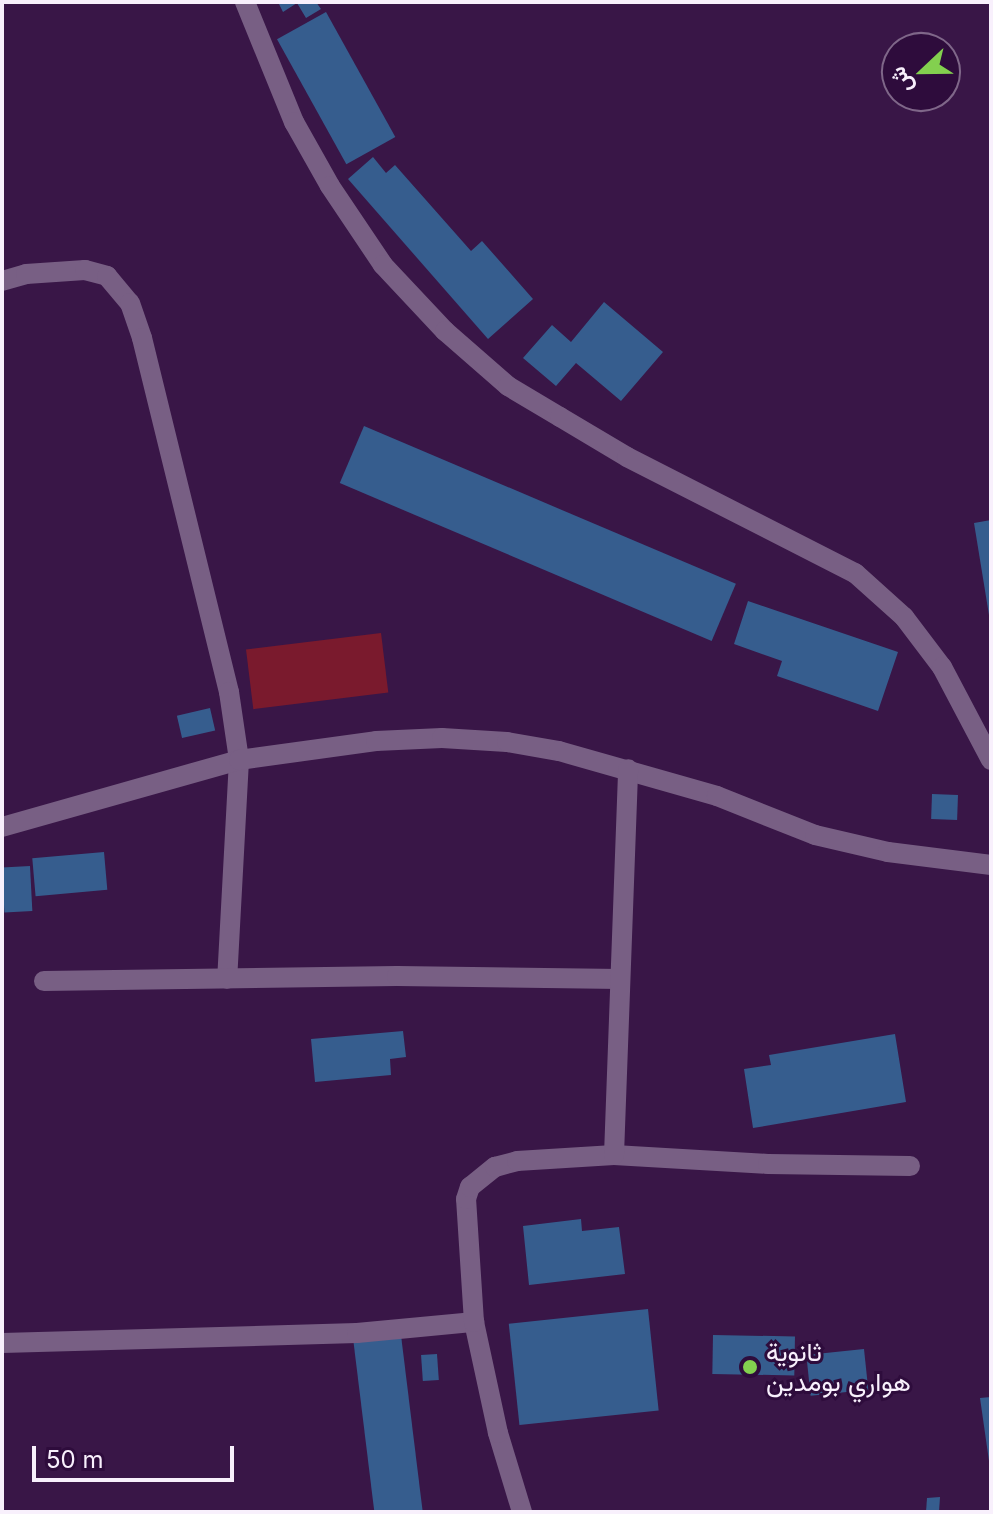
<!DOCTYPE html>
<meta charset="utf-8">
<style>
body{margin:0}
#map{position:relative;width:993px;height:1514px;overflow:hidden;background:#391647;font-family:Inter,Vazirmatn,sans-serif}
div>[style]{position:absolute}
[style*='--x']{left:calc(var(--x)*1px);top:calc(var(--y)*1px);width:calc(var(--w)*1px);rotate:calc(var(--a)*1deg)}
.green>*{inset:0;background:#7a1a2d;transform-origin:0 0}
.building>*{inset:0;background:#365d8e;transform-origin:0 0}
.minor>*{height:20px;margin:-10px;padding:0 10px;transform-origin:10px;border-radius:10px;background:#785f84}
.dots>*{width:22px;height:22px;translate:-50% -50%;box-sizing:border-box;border:4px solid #2e0c3c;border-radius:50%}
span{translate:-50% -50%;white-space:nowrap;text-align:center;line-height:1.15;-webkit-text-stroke:6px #2e0c3c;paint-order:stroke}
.poi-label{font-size:26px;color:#f8f0fc}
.left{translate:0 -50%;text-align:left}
.frame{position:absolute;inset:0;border:4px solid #f8f0fc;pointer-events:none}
.north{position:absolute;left:881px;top:32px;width:80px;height:80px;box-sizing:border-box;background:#2e0c3c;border:2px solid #7f6789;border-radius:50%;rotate:248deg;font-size:22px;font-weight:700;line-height:32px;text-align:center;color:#f8f0fc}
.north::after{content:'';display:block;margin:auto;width:28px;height:36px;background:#83d04f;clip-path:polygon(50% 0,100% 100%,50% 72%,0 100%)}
.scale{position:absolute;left:32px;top:1446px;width:202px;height:36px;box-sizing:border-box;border:4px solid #f8f0fc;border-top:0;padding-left:10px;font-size:24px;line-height:28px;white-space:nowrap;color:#f8f0fc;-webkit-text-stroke:6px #2e0c3c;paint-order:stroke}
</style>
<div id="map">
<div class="green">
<i style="left:381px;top:633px;width:60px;height:136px;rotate:83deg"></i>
</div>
<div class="building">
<i style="clip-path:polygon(278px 2px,316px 2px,321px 9px,306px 18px,297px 3px,283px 12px)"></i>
<i style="left:326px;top:12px;width:143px;height:56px;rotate:61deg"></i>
<i style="clip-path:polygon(373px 157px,386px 173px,395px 165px,471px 251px,482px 241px,533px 299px,488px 339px,348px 179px)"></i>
<i style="clip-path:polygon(604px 302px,663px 352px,621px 401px,576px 363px,556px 386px,523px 358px,552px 325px,571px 342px)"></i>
<i style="left:364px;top:426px;width:404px;height:62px;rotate:23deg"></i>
<i style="clip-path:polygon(991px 520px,991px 615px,989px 615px,974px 523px)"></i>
<i style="clip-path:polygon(748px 601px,898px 652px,878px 711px,777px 676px,782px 661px,734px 644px)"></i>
<i style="left:210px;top:708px;width:23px;height:34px;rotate:77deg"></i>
<i style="left:932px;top:794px;width:26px;height:25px;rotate:2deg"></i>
<i style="left:104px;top:852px;width:38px;height:72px;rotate:85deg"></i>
<i style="left:30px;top:866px;width:45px;height:28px;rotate:87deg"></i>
<i style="clip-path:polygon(403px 1031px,406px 1057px,390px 1059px,391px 1075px,315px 1082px,311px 1039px)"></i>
<i style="clip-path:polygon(895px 1034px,906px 1102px,753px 1128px,744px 1069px,771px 1065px,769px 1055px)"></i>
<i style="clip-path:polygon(581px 1219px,582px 1231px,619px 1227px,625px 1274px,529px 1285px,523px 1226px)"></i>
<i style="left:648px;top:1309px;width:102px;height:140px;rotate:84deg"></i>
<i style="left:400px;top:1327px;width:186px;height:48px;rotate:83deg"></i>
<i style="left:713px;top:1335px;width:82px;height:39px;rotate:1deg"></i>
<i style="left:864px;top:1349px;width:41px;height:58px;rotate:84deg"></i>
<i style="left:437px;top:1354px;width:26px;height:16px;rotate:86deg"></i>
<i style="clip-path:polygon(991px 1397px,991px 1461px,989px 1461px,980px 1398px)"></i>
<i style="clip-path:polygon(940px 1497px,939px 1512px,926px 1512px,927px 1498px)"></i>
</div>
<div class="minor">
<i style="--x:245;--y:2;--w:130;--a:67.8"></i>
<i style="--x:294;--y:122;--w:73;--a:60.6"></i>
<i style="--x:330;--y:186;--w:95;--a:56.1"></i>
<i style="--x:383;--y:265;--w:91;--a:46.8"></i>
<i style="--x:445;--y:331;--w:84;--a:41.1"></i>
<i style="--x:508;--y:386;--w:61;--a:30.8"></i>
<i style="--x:560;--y:417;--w:78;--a:30.8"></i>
<i style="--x:627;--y:457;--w:256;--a:27"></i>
<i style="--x:855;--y:573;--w:66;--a:41.9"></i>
<i style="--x:904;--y:617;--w:63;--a:52.8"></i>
<i style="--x:942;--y:667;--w:105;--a:62.2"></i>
<i style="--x:2;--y:281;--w:25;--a:-16"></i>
<i style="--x:26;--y:274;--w:59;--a:-3.9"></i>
<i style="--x:85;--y:270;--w:23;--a:15"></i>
<i style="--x:107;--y:276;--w:35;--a:50"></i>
<i style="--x:130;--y:303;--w:37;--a:71"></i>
<i style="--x:142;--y:338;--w:365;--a:76.2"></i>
<i style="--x:229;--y:692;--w:69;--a:81.6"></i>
<i style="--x:239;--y:760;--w:219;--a:93.1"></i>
<i style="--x:2;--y:827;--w:246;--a:-15.8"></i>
<i style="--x:239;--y:760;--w:138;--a:-7.9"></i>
<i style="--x:376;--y:741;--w:66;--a:-2.6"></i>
<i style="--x:442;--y:738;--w:65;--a:3.5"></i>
<i style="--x:507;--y:742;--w:53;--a:9.8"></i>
<i style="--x:559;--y:751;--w:164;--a:15.9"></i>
<i style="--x:717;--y:796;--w:105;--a:21.7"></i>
<i style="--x:815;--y:835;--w:75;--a:13.1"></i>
<i style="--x:888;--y:852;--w:104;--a:7.2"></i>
<i style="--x:44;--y:981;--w:353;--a:-0.8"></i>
<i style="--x:397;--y:976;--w:223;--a:0.8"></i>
<i style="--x:614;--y:1155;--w:154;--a:3.3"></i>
<i style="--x:768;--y:1164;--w:142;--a:0.8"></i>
<i style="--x:2;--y:1343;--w:355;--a:-1.6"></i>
<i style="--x:357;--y:1333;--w:118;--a:-5.4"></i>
<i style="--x:522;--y:1512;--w:83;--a:-106.9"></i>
<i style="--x:498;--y:1433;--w:114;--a:-102.2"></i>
<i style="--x:474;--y:1322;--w:123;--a:-93.7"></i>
<i style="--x:466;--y:1199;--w:13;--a:-72"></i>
<i style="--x:470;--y:1187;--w:32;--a:-39"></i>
<i style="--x:495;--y:1167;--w:23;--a:-15"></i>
<i style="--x:517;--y:1161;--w:97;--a:-3.5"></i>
<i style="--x:614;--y:1155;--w:386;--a:-87.9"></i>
</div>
<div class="dots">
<i style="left:750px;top:1367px;background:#83d04f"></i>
</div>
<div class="poi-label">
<span class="left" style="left:766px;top:1367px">ثانوية<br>هواري بومدين</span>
</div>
<div class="frame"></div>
<div class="north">ش</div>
<div class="scale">50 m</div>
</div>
